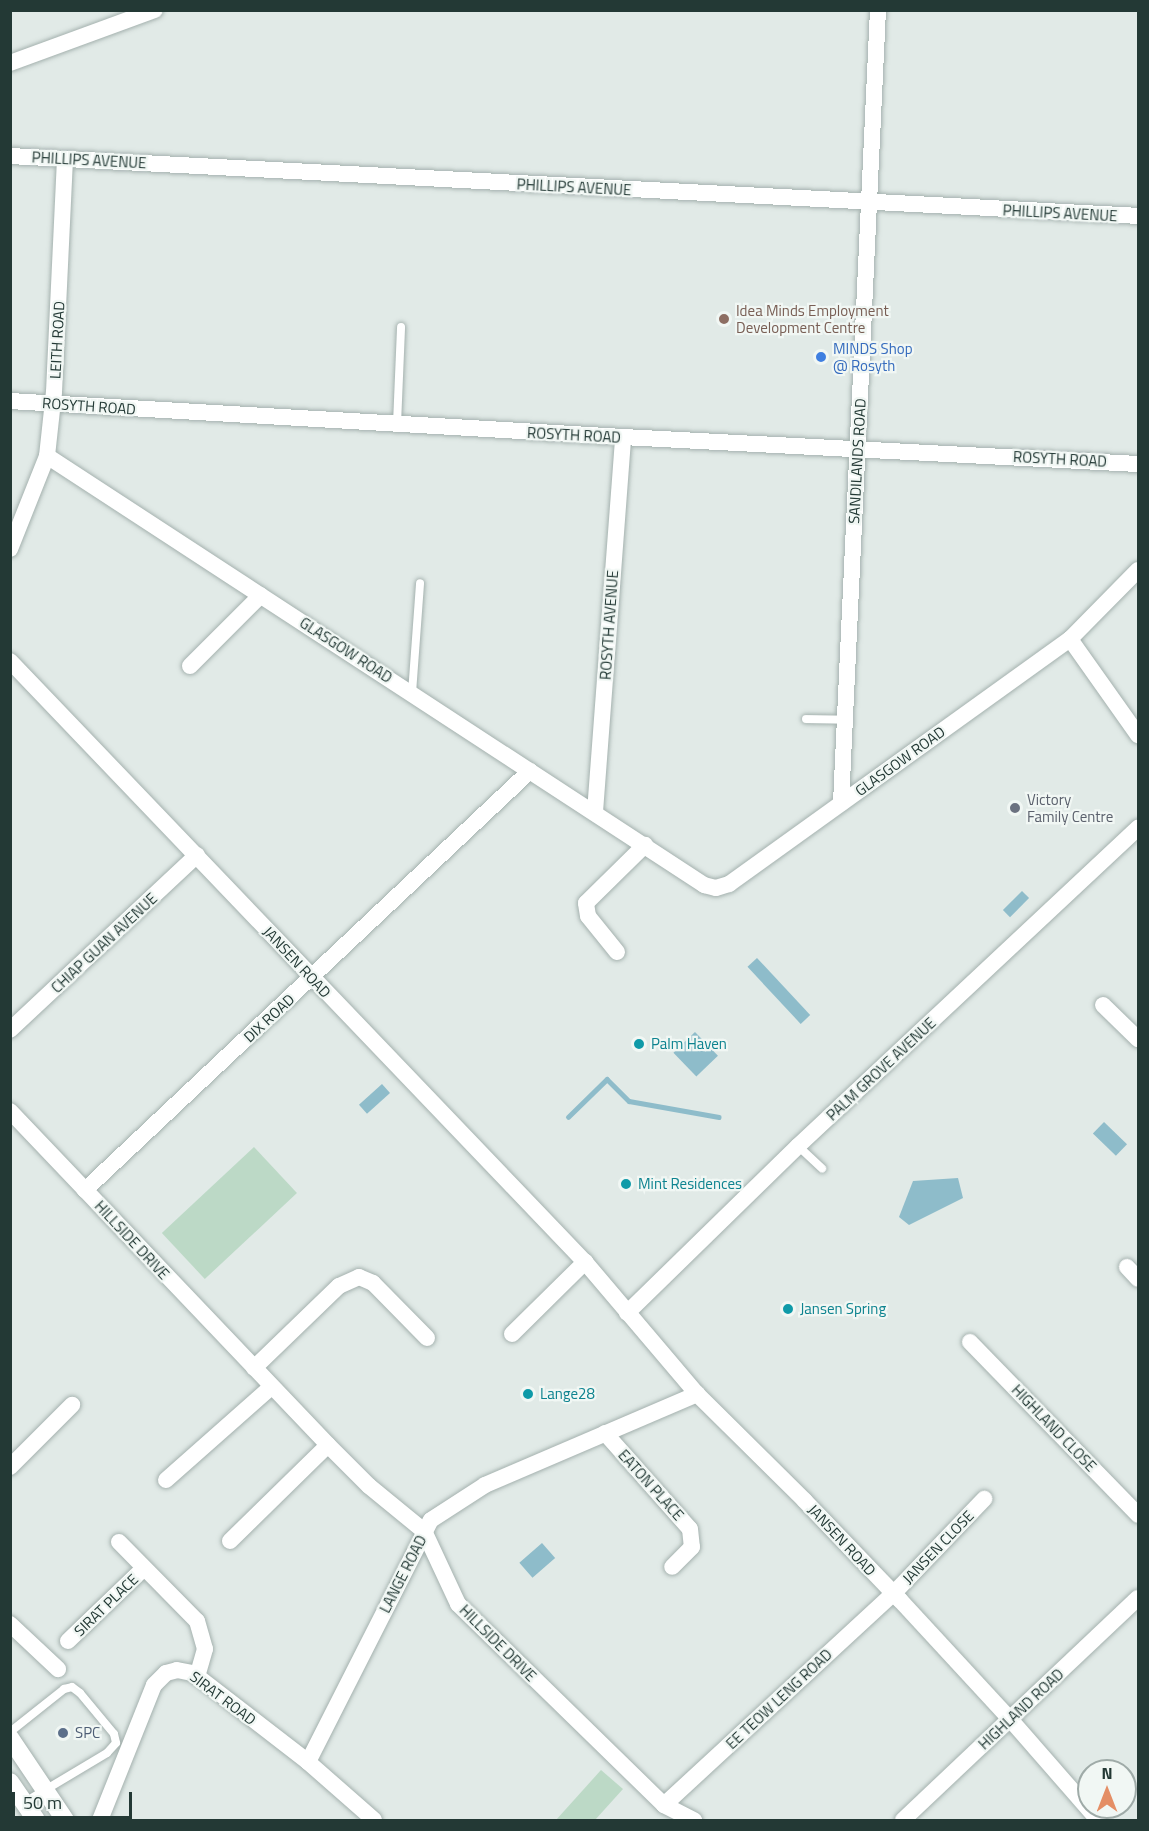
<!DOCTYPE html>
<style>
body{margin:0}
#map{position:relative;width:1149px;height:1831px;overflow:hidden;background:#e1eae7;font-family:"Titillium Web",sans-serif}
div>[style]{position:absolute}
[style*='--x']{left:calc(var(--x)*1px);top:calc(var(--y)*1px);width:calc(var(--w)*1px);rotate:calc(var(--a)*1deg)}
.green>*{inset:0;background:#bcd9c6;transform-origin:0 0}
.water>*{inset:0;background:#8ebcca;transform-origin:0 0}
.stream>*{height:4.5px;margin:-2.25px;padding:0 2.25px;transform-origin:2.25px;border-radius:2.25px;background:#8ebcca}
.roads{filter:drop-shadow(0 0 2px #a4b1ae) drop-shadow(0 0 2px #a4b1ae)}
.service>*{height:8px;margin:-4px;padding:0 4px;transform-origin:4px;border-radius:4px;background:#fff}
.minor>*{height:16px;margin:-8px;padding:0 8px;transform-origin:8px;border-radius:8px;background:#fff}
.secondary>*{height:18px;margin:-9px;padding:0 9px;transform-origin:9px;border-radius:9px;background:#fff}
.dots>*{width:16px;height:16px;translate:-50% -50%;box-sizing:border-box;border:3px solid #f1f7f4;border-radius:50%}
span{translate:-50% -50%;white-space:nowrap;text-align:center;line-height:1.15;-webkit-text-stroke:4.5px #f1f7f4;paint-order:stroke}
.street-label{font-size:15px;color:#233935}
.education-label{font-size:15px;color:#785e54}
.left{translate:0 -50%;text-align:left}
.shop-label{font-size:15px;color:#366cbe}
.worship-label{font-size:15px;color:#5b616d}
.culture-label{font-size:15px;color:#0d838f}
.service-label{font-size:15px;color:#4e5e75}
.frame{position:absolute;inset:0;border:12px solid #233935;pointer-events:none}
.north{position:absolute;left:1077px;top:1759px;width:60px;height:60px;box-sizing:border-box;background:#f1f7f4;border:2px solid #9faba8;border-radius:50%;rotate:0deg;font-size:16px;font-weight:700;line-height:24px;text-align:center;color:#233935}
.north::after{content:'';display:block;margin:auto;width:21px;height:27px;background:#e48e65;clip-path:polygon(50% 0,100% 100%,50% 72%,0 100%)}
.scale{position:absolute;left:12px;top:1792px;width:120px;height:27px;box-sizing:border-box;border:3px solid #233935;border-top:0;padding-left:8px;font-size:18px;line-height:21px;white-space:nowrap;color:#233935;-webkit-text-stroke:4px #f1f7f4;paint-order:stroke}
</style>
<div id="map">
<div class="green">
<i style="left:254px;top:1147px;width:63px;height:126px;rotate:47deg"></i>
<i style="clip-path:polygon(601px 1770px,623px 1789px,595px 1820px,556px 1820px)"></i>
</div>
<div class="water">
<i style="left:1022px;top:891px;width:10px;height:27px;rotate:45deg"></i>
<i style="left:757px;top:958px;width:78px;height:13px;rotate:47deg"></i>
<i style="left:695px;top:1032px;width:33px;height:30px;rotate:46deg"></i>
<i style="left:382px;top:1084px;width:12px;height:31px;rotate:48deg"></i>
<i style="left:1104px;top:1122px;width:32px;height:16px;rotate:44deg"></i>
<i style="clip-path:polygon(958px 1178px,963px 1198px,909px 1225px,899px 1217px,913px 1181px)"></i>
<i style="left:542px;top:1543px;width:20px;height:30px;rotate:49deg"></i>
</div>
<div class="stream">
<i style="--x:568;--y:1117;--w:54;--a:-44.3"></i>
<i style="--x:607;--y:1079;--w:31;--a:45"></i>
<i style="--x:629;--y:1101;--w:91;--a:10.1"></i>
</div>
<div class="roads">
<div class="service">
<i style="--x:397;--y:424;--w:97;--a:-87.6"></i>
<i style="--x:412;--y:693;--w:110;--a:-85.8"></i>
<i style="--x:806;--y:719;--w:39;--a:1"></i>
<i style="--x:798;--y:1146;--w:33;--a:43"></i>
<i style="--x:10;--y:1732;--w:69;--a:-38.5"></i>
<i style="--x:64;--y:1689;--w:8;--a:-14"></i>
<i style="--x:72;--y:1687;--w:10;--a:37"></i>
<i style="--x:80;--y:1693;--w:53;--a:50.3"></i>
<i style="--x:114;--y:1734;--w:9;--a:77"></i>
<i style="--x:116;--y:1743;--w:13;--a:132"></i>
<i style="--x:107;--y:1753;--w:96;--a:149.1"></i>
</div>
<div class="minor">
<i style="--x:10;--y:63;--w:154;--a:-20.1"></i>
<i style="--x:10;--y:156;--w:1130;--a:3.04"></i>
<i style="--x:10;--y:401;--w:614;--a:3.36"></i>
<i style="--x:623;--y:437;--w:516;--a:3"></i>
<i style="--x:47;--y:456;--w:785;--a:33.14"></i>
<i style="--x:704;--y:885;--w:12;--a:14"></i>
<i style="--x:716;--y:888;--w:14;--a:-17"></i>
<i style="--x:729;--y:884;--w:420;--a:-35.7"></i>
<i style="--x:1070;--y:639;--w:97;--a:-45.4"></i>
<i style="--x:10;--y:549;--w:100;--a:-68.3"></i>
<i style="--x:47;--y:456;--w:64;--a:-83.8"></i>
<i style="--x:54;--y:392;--w:233;--a:-87.3"></i>
<i style="--x:1070;--y:639;--w:118;--a:54.7"></i>
<i style="--x:10;--y:661;--w:832;--a:46.27"></i>
<i style="--x:585;--y:1262;--w:173;--a:49.7"></i>
<i style="--x:697;--y:1394;--w:152;--a:44.7"></i>
<i style="--x:805;--y:1501;--w:137;--a:46.2"></i>
<i style="--x:900;--y:1600;--w:162;--a:47.3"></i>
<i style="--x:1010;--y:1719;--w:134;--a:48.9"></i>
<i style="--x:190;--y:666;--w:100;--a:-45"></i>
<i style="--x:841;--y:803;--w:794;--a:-87.33"></i>
<i style="--x:595;--y:812;--w:376;--a:-85.7"></i>
<i style="--x:617;--y:952;--w:46;--a:-128.9"></i>
<i style="--x:588;--y:916;--w:13;--a:-99"></i>
<i style="--x:586;--y:903;--w:83;--a:-44.5"></i>
<i style="--x:1103;--y:1005;--w:49;--a:44.2"></i>
<i style="--x:10;--y:1030;--w:256;--a:-43.1"></i>
<i style="--x:10;--y:1111;--w:461;--a:46.4"></i>
<i style="--x:328;--y:1445;--w:58;--a:45"></i>
<i style="--x:369;--y:1486;--w:71;--a:39.3"></i>
<i style="--x:424;--y:1531;--w:81;--a:65"></i>
<i style="--x:458;--y:1604;--w:288;--a:44.3"></i>
<i style="--x:664;--y:1805;--w:34;--a:27"></i>
<i style="--x:85;--y:1190;--w:611;--a:-43.28"></i>
<i style="--x:1127;--y:1267;--w:16;--a:47"></i>
<i style="--x:627;--y:1313;--w:239;--a:-44.3"></i>
<i style="--x:798;--y:1146;--w:466;--a:-43.1"></i>
<i style="--x:512;--y:1334;--w:103;--a:-44.6"></i>
<i style="--x:970;--y:1342;--w:241;--a:45.8"></i>
<i style="--x:254;--y:1368;--w:118;--a:-44"></i>
<i style="--x:339;--y:1286;--w:22;--a:-24"></i>
<i style="--x:359;--y:1277;--w:15;--a:23"></i>
<i style="--x:373;--y:1283;--w:77;--a:45.5"></i>
<i style="--x:605;--y:1433;--w:128;--a:48.5"></i>
<i style="--x:690;--y:1529;--w:18;--a:84"></i>
<i style="--x:692;--y:1547;--w:28;--a:135"></i>
<i style="--x:10;--y:1467;--w:88;--a:-45"></i>
<i style="--x:166;--y:1480;--w:140;--a:-41.5"></i>
<i style="--x:230;--y:1541;--w:137;--a:-44.4"></i>
<i style="--x:119;--y:1542;--w:111;--a:45.4"></i>
<i style="--x:197;--y:1621;--w:29;--a:74"></i>
<i style="--x:205;--y:1649;--w:29;--a:106"></i>
<i style="--x:10;--y:1624;--w:66;--a:43.2"></i>
<i style="--x:68;--y:1641;--w:105;--a:-43.8"></i>
<i style="--x:308;--y:1762;--w:271;--a:-63.1"></i>
<i style="--x:431;--y:1520;--w:64;--a:-32.9"></i>
<i style="--x:485;--y:1485;--w:231;--a:-23.2"></i>
<i style="--x:664;--y:1805;--w:311;--a:-42.7"></i>
<i style="--x:893;--y:1594;--w:132;--a:-46.2"></i>
<i style="--x:100;--y:1820;--w:145;--a:-68.2"></i>
<i style="--x:154;--y:1685;--w:17;--a:-45"></i>
<i style="--x:166;--y:1673;--w:11;--a:-15"></i>
<i style="--x:177;--y:1670;--w:16;--a:11"></i>
<i style="--x:193;--y:1673;--w:145;--a:37.7"></i>
<i style="--x:308;--y:1762;--w:88;--a:41.3"></i>
<i style="--x:903;--y:1820;--w:323;--a:-43.4"></i>
</div>
<div class="secondary">
<i style="--x:10;--y:1738;--w:99;--a:56.1"></i>
<i style="--x:10;--y:1782;--w:46;--a:55.6"></i>
</div>
</div>
<div class="dots">
<i style="left:724px;top:319px;background:#8d6e63"></i>
<i style="left:821px;top:357px;background:#3f7fe0"></i>
<i style="left:1015px;top:808px;background:#6b7280"></i>
<i style="left:639px;top:1044px;background:#0f9aa8"></i>
<i style="left:626px;top:1184px;background:#0f9aa8"></i>
<i style="left:788px;top:1309px;background:#0f9aa8"></i>
<i style="left:528px;top:1394px;background:#0f9aa8"></i>
<i style="left:63px;top:1733px;background:#5c6f8a"></i>
</div>
<div class="street-label">
<span style="left:89px;top:160px;rotate:3deg">PHILLIPS AVENUE</span>
<span style="left:574px;top:187px;rotate:3deg">PHILLIPS AVENUE</span>
<span style="left:1060px;top:213px;rotate:3deg">PHILLIPS AVENUE</span>
<span style="left:57px;top:340px;rotate:-87deg">LEITH ROAD</span>
<span style="left:89px;top:406px;rotate:4deg">ROSYTH ROAD</span>
<span style="left:574px;top:435px;rotate:3deg">ROSYTH ROAD</span>
<span style="left:1060px;top:459px;rotate:3deg">ROSYTH ROAD</span>
<span style="left:857px;top:461px;rotate:-87deg">SANDILANDS ROAD</span>
<span style="left:609px;top:625px;rotate:-86deg">ROSYTH AVENUE</span>
<span style="left:346px;top:650px;rotate:33deg">GLASGOW ROAD</span>
<span style="left:900px;top:761px;rotate:-36deg">GLASGOW ROAD</span>
<span style="left:104px;top:943px;rotate:-43deg">CHIAP GUAN AVENUE</span>
<span style="left:297px;top:962px;rotate:47deg">JANSEN ROAD</span>
<span style="left:269px;top:1018px;rotate:-43deg">DIX ROAD</span>
<span style="left:881px;top:1069px;rotate:-43deg">PALM GROVE AVENUE</span>
<span style="left:132px;top:1240px;rotate:47deg">HILLSIDE DRIVE</span>
<span style="left:1054px;top:1428px;rotate:46deg">HIGHLAND CLOSE</span>
<span style="left:651px;top:1485px;rotate:48deg">EATON PLACE</span>
<span style="left:842px;top:1540px;rotate:47deg">JANSEN ROAD</span>
<span style="left:938px;top:1547px;rotate:-46deg">JANSEN CLOSE</span>
<span style="left:403px;top:1574px;rotate:-63deg">LANGE ROAD</span>
<span style="left:106px;top:1605px;rotate:-44deg">SIRAT PLACE</span>
<span style="left:498px;top:1643px;rotate:45deg">HILLSIDE DRIVE</span>
<span style="left:223px;top:1698px;rotate:37deg">SIRAT ROAD</span>
<span style="left:779px;top:1699px;rotate:-43deg">EE TEOW LENG ROAD</span>
<span style="left:1021px;top:1709px;rotate:-43deg">HIGHLAND ROAD</span>
</div>
<div class="education-label">
<span class="left" style="left:736px;top:319px">Idea Minds Employment<br>Development Centre</span>
</div>
<div class="shop-label">
<span class="left" style="left:833px;top:357px">MINDS Shop<br>@ Rosyth</span>
</div>
<div class="worship-label">
<span class="left" style="left:1027px;top:808px">Victory<br>Family Centre</span>
</div>
<div class="culture-label">
<span class="left" style="left:651px;top:1044px">Palm Haven</span>
<span class="left" style="left:638px;top:1184px">Mint Residences</span>
<span class="left" style="left:800px;top:1309px">Jansen Spring</span>
<span class="left" style="left:540px;top:1394px">Lange28</span>
</div>
<div class="service-label">
<span class="left" style="left:75px;top:1733px">SPC</span>
</div>
<div class="frame"></div>
<div class="north">N</div>
<div class="scale">50 m</div>
</div>
